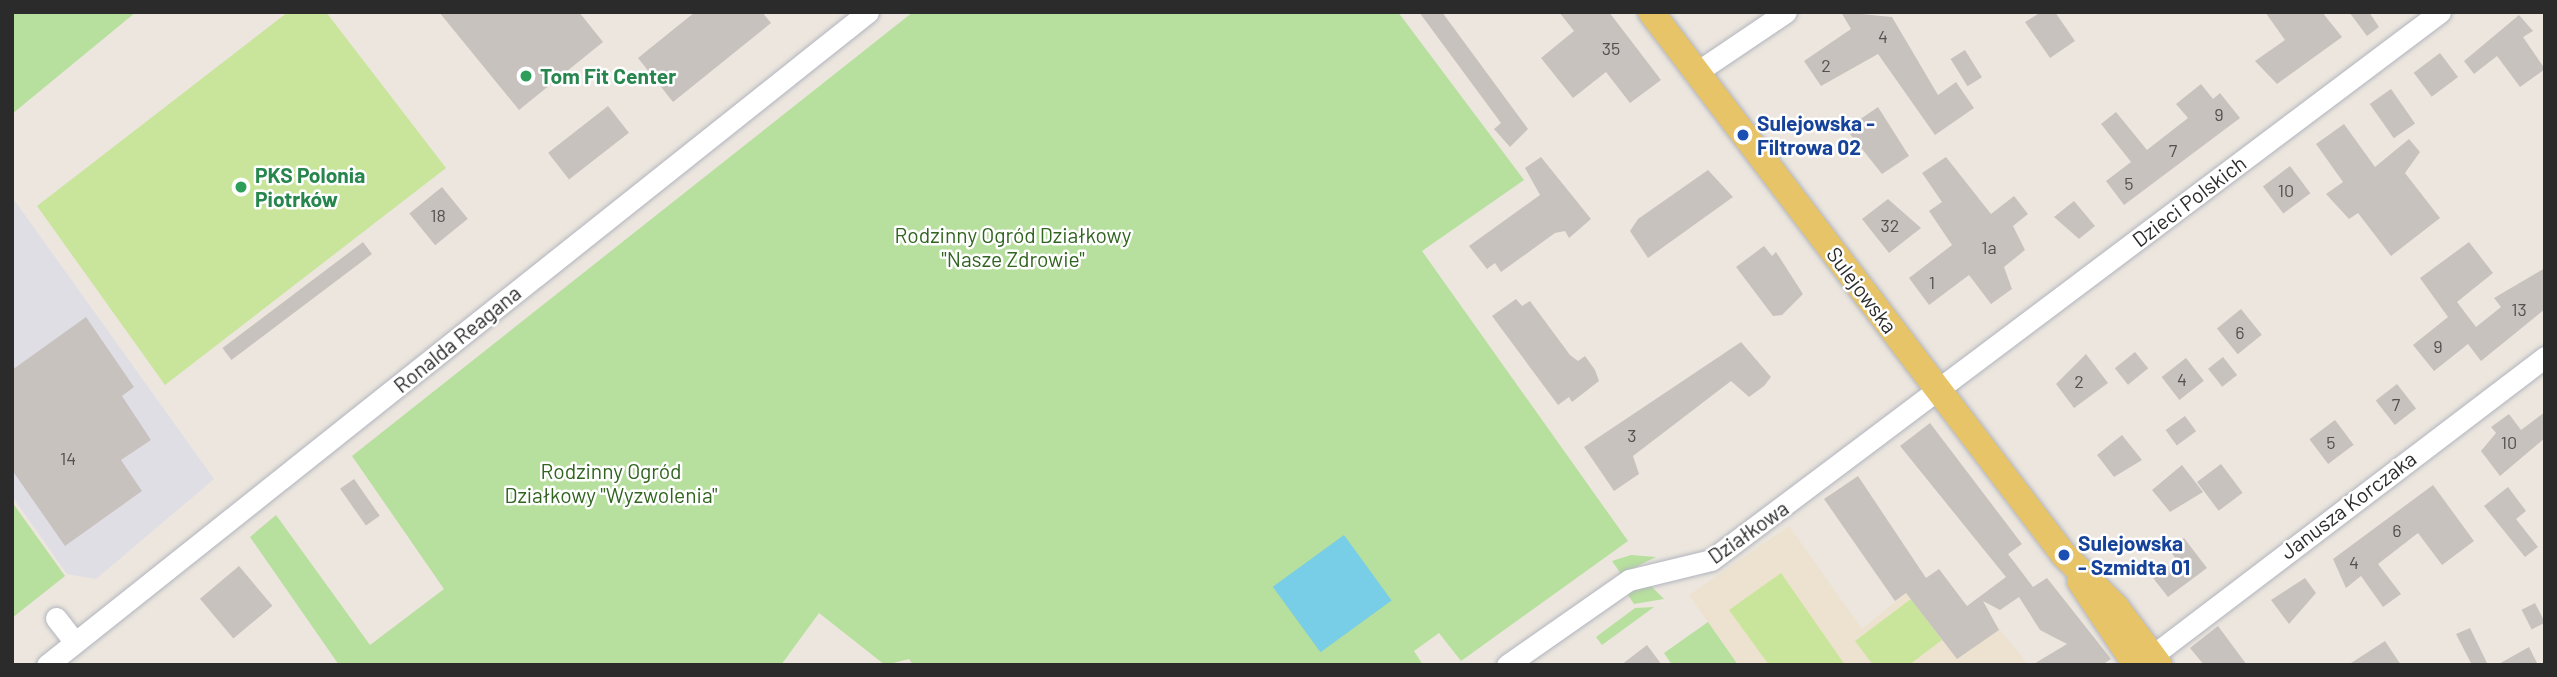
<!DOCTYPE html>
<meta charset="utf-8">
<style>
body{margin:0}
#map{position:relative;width:2557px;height:677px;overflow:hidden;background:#ece6de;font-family:Barlow,sans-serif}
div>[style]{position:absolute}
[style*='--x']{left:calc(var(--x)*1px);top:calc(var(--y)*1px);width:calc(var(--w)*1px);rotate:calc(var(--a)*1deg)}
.industrial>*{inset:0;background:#e0dee5}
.education>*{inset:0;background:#ece2cf}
.green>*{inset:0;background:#b7df9e}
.pitch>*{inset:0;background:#c9e59b}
.water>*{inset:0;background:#78cee7;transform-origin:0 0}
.building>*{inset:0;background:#c8c2be;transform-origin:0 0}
.roads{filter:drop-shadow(0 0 2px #b2b5be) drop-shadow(0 0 2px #b2b5be)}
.minor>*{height:21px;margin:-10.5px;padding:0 10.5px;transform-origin:10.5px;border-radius:10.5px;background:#fff}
.major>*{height:26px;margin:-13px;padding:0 13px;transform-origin:13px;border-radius:13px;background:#e8c468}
.dots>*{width:19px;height:19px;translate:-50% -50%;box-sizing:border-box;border:4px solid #fff;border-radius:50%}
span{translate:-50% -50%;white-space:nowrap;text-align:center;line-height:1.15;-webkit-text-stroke:5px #fff;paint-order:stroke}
.number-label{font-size:18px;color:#525150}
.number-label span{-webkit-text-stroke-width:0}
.leisure-label{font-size:21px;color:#27864d;font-weight:700}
.left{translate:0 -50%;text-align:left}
.transit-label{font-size:21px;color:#164399;font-weight:700}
.street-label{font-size:21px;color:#2b2b2b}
.park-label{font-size:21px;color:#30641f}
.frame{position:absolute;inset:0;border:14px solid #2b2b2b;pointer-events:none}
</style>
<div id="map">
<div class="industrial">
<i style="clip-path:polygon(12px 197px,214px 479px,96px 579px,67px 574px,12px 496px)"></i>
</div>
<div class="education">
<i style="clip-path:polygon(1789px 526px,1862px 629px,1906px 593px,1990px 617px,2028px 665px,1738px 665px,1689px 595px)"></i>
</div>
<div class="green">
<i style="clip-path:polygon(12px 12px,136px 12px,12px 114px)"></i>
<i style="clip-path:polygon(913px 12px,1398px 12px,1524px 180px,1422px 251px,1628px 541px,1461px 661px,1439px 633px,1414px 651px,1423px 665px,913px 665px,909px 659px,885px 665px,819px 613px,781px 665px,339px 665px,250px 537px,276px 515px,370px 645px,444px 589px,352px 456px)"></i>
<i style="clip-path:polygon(12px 502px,65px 576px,12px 618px)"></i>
<i style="clip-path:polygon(1631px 555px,1656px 557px,1621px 574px,1612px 561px)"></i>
<i style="clip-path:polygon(1650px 585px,1664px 599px,1634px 604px,1626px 592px)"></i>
<i style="clip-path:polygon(1654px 607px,1602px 645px,1596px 637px,1635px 608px)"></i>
<i style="clip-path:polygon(1708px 622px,1738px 665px,1672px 665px,1664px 653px)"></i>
</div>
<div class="pitch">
<i style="clip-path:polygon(288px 12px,326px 12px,446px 168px,165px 385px,37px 206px)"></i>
<i style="clip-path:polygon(1781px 573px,1845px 665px,1769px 665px,1729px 610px)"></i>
<i style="clip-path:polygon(1911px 599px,1942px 640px,1909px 665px,1873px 665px,1855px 641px)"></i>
</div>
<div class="water">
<i style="left:1344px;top:535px;width:81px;height:88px;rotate:54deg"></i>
</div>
<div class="building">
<i style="clip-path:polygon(439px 12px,579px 12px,603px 42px,519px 110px)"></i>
<i style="clip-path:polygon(695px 12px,762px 12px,771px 23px,673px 102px,638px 58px)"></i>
<i style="clip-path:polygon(1419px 12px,1442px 12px,1528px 129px,1510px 147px,1494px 129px,1501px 123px)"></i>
<i style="clip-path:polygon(1559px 12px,1609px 12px,1661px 80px,1630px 103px,1606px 72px,1573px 98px,1541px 58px,1574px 31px)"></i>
<i style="clip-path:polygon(1841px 12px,1892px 17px,1938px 95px,1956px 82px,1974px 108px,1935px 135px,1878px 54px,1821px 86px,1804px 61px,1851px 29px)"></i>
<i style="clip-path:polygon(2041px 12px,2055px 12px,2075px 41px,2050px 58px,2025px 22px)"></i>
<i style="clip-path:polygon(2265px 12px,2322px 12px,2342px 37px,2277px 84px,2255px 61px,2285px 40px)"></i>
<i style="clip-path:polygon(2349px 12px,2369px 12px,2379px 27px,2367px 36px)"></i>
<i style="clip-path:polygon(2519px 15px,2533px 31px,2523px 37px,2545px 69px,2520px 87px,2497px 56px,2474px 74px,2464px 61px)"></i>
<i style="left:1965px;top:50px;width:32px;height:17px;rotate:58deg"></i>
<i style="left:2440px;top:53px;width:30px;height:33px;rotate:53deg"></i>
<i style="clip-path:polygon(2201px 84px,2213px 99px,2220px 93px,2240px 118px,2124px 205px,2106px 181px,2131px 162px,2101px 124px,2116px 112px,2147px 150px,2188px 118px,2176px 104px)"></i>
<i style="left:2391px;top:89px;width:42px;height:26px;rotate:55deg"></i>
<i style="left:608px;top:106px;width:34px;height:76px;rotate:52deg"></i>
<i style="clip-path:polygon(1878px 107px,1909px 156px,1882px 174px,1846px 129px)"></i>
<i style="clip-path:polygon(2344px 124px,2375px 167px,2409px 139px,2420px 152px,2405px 173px,2440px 218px,2391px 256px,2358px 213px,2349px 219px,2326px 194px,2343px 182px,2316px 144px)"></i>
<i style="clip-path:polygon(1541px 157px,1591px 219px,1569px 238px,1565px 231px,1555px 233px,1501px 272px,1495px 263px,1487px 269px,1469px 246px,1540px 195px,1525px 168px)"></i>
<i style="clip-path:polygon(1946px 157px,1991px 214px,2014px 196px,2028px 214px,2013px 226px,2025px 250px,2004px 267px,2012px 289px,1991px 304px,1969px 275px,1929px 305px,1909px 278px,1952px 245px,1929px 211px,1942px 202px,1922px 173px)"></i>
<i style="left:2290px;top:166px;width:34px;height:34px;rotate:53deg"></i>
<i style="clip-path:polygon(1708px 170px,1733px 197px,1648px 258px,1630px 231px,1638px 219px)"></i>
<i style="left:442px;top:187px;width:41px;height:42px;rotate:51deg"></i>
<i style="clip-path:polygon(1888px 199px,1921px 228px,1889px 253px,1862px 219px)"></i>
<i style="clip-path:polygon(2074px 201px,2095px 226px,2079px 239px,2054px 217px)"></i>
<i style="left:363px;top:242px;width:15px;height:176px;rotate:53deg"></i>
<i style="clip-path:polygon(2469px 242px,2493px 273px,2457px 302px,2476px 327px,2501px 307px,2494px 298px,2545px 268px,2545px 309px,2481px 361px,2468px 344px,2434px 371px,2413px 345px,2448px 317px,2420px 278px)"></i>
<i style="clip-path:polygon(1764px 246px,1772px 256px,1776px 252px,1803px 294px,1782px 315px,1773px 316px,1736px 267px)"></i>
<i style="clip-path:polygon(1516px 299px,1522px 306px,1530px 301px,1570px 355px,1578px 361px,1585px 356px,1595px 370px,1599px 381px,1572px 402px,1569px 397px,1558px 405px,1492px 316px)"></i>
<i style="left:2241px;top:309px;width:33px;height:31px;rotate:51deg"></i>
<i style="clip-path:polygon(86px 317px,134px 387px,122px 396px,151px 440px,121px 460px,142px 491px,65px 546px,12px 470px,12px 370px)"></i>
<i style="clip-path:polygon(1741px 342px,1771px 377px,1764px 386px,1749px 397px,1731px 381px,1633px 456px,1639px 474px,1614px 491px,1584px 447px)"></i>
<i style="left:2135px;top:352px;width:21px;height:26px;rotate:51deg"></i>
<i style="clip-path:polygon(2086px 354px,2108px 383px,2074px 408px,2056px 384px)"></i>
<i style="left:2223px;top:357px;width:23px;height:19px;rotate:52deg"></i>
<i style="left:2186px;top:358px;width:29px;height:31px;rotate:52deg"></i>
<i style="left:2397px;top:384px;width:31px;height:27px;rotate:52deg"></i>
<i style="clip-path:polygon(2545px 412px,2545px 438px,2500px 476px,2481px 451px,2496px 433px,2491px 427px,2509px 414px,2521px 430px)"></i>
<i style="left:2185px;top:416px;width:19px;height:24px;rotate:54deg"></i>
<i style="left:2335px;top:420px;width:31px;height:32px;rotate:53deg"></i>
<i style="clip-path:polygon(1930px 423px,2022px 544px,2008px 554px,2033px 587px,2047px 578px,2111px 659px,2102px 665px,2032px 665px,2067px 644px,2040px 630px,2019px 597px,2000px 610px,1983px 601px,1999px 630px,1957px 659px,1906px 593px,1895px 601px,1824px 499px,1858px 476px,1926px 578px,1939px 569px,1967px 606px,2006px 577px,1900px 446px)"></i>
<i style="clip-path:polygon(2122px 435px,2142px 460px,2114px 477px,2097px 455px)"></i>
<i style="left:2221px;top:464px;width:36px;height:30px;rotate:53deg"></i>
<i style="clip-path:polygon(2182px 465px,2203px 492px,2170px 512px,2152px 490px)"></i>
<i style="left:354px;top:479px;width:45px;height:17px;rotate:55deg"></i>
<i style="clip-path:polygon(2433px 485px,2474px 541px,2442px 565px,2418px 533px,2378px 564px,2401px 594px,2383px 607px,2361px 576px,2346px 588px,2333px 559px)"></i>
<i style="clip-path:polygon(2508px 487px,2526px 511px,2516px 519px,2538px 547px,2525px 557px,2484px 506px)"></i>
<i style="clip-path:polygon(2184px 538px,2207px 568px,2168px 597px,2153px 578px,2177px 560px,2169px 550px)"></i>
<i style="left:239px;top:566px;width:52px;height:51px;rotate:50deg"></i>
<i style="clip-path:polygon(2305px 578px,2316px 593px,2289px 624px,2271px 600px)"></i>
<i style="left:2535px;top:603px;width:22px;height:15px;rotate:63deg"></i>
<i style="clip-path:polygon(2218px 626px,2238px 653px,2247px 665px,2204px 665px,2190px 648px)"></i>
<i style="clip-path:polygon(2470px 628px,2488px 665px,2472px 665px,2456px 634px)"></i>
<i style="clip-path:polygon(2385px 641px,2401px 665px,2348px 665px)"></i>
<i style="clip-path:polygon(1647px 645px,1662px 665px,1621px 665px)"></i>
<i style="clip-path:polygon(2529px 647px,2538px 665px,2497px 665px)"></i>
</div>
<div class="roads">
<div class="minor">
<i style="--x:1697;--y:72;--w:107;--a:-34"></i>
<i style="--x:56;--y:618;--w:31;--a:52"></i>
<i style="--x:47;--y:665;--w:1049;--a:-38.5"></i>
<i style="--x:1507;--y:665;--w:149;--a:-34.9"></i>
<i style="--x:1629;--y:580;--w:84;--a:-13.7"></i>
<i style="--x:1711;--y:560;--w:912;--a:-36.93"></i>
<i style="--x:2140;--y:665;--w:509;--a:-37.25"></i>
</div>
<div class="major">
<i style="--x:1651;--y:12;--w:682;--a:52.74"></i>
<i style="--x:2064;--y:555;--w:74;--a:45"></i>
<i style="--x:2116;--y:607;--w:72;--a:53.4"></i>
<i style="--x:2080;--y:581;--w:101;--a:56.3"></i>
</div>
</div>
<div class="dots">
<i style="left:526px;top:76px;background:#2e9e5b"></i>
<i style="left:1743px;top:135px;background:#1a4fb4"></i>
<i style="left:241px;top:187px;background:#2e9e5b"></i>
<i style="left:2064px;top:555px;background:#1a4fb4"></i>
</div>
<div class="number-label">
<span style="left:1883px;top:36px">4</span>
<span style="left:1611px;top:48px">35</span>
<span style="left:1826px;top:65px">2</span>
<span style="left:2219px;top:114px">9</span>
<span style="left:2173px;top:150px">7</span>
<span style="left:2129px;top:183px">5</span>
<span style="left:2286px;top:190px">10</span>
<span style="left:438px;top:215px">18</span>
<span style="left:1890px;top:225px">32</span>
<span style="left:1989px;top:247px">1a</span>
<span style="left:1932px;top:282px">1</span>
<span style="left:2519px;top:309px">13</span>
<span style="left:2240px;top:332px">6</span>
<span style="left:2438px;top:346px">9</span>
<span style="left:2182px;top:379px">4</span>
<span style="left:2079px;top:381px">2</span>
<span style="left:2396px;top:404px">7</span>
<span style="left:1632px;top:435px">3</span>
<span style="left:2331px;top:442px">5</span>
<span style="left:2509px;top:442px">10</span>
<span style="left:68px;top:458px">14</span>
<span style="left:2397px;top:530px">6</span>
<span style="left:2354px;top:562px">4</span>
</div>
<div class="leisure-label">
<span class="left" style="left:540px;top:76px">Tom Fit Center</span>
<span class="left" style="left:255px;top:187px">PKS Polonia<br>Piotrków</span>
</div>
<div class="transit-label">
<span class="left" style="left:1757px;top:135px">Sulejowska -<br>Filtrowa 02</span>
<span class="left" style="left:2078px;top:555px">Sulejowska<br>- Szmidta 01</span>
</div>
<div class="street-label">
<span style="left:2189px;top:201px;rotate:-37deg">Dzieci Polskich</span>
<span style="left:1862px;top:290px;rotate:53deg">Sulejowska</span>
<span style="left:457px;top:339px;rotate:-39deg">Ronalda Reagana</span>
<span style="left:2348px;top:505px;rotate:-37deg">Janusza Korczaka</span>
<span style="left:1748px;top:532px;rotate:-35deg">Działkowa</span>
</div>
<div class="park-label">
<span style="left:1013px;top:247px">Rodzinny Ogród Działkowy<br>"Nasze Zdrowie"</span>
<span style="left:611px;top:483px">Rodzinny Ogród<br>Działkowy "Wyzwolenia"</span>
</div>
<div class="frame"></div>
</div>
